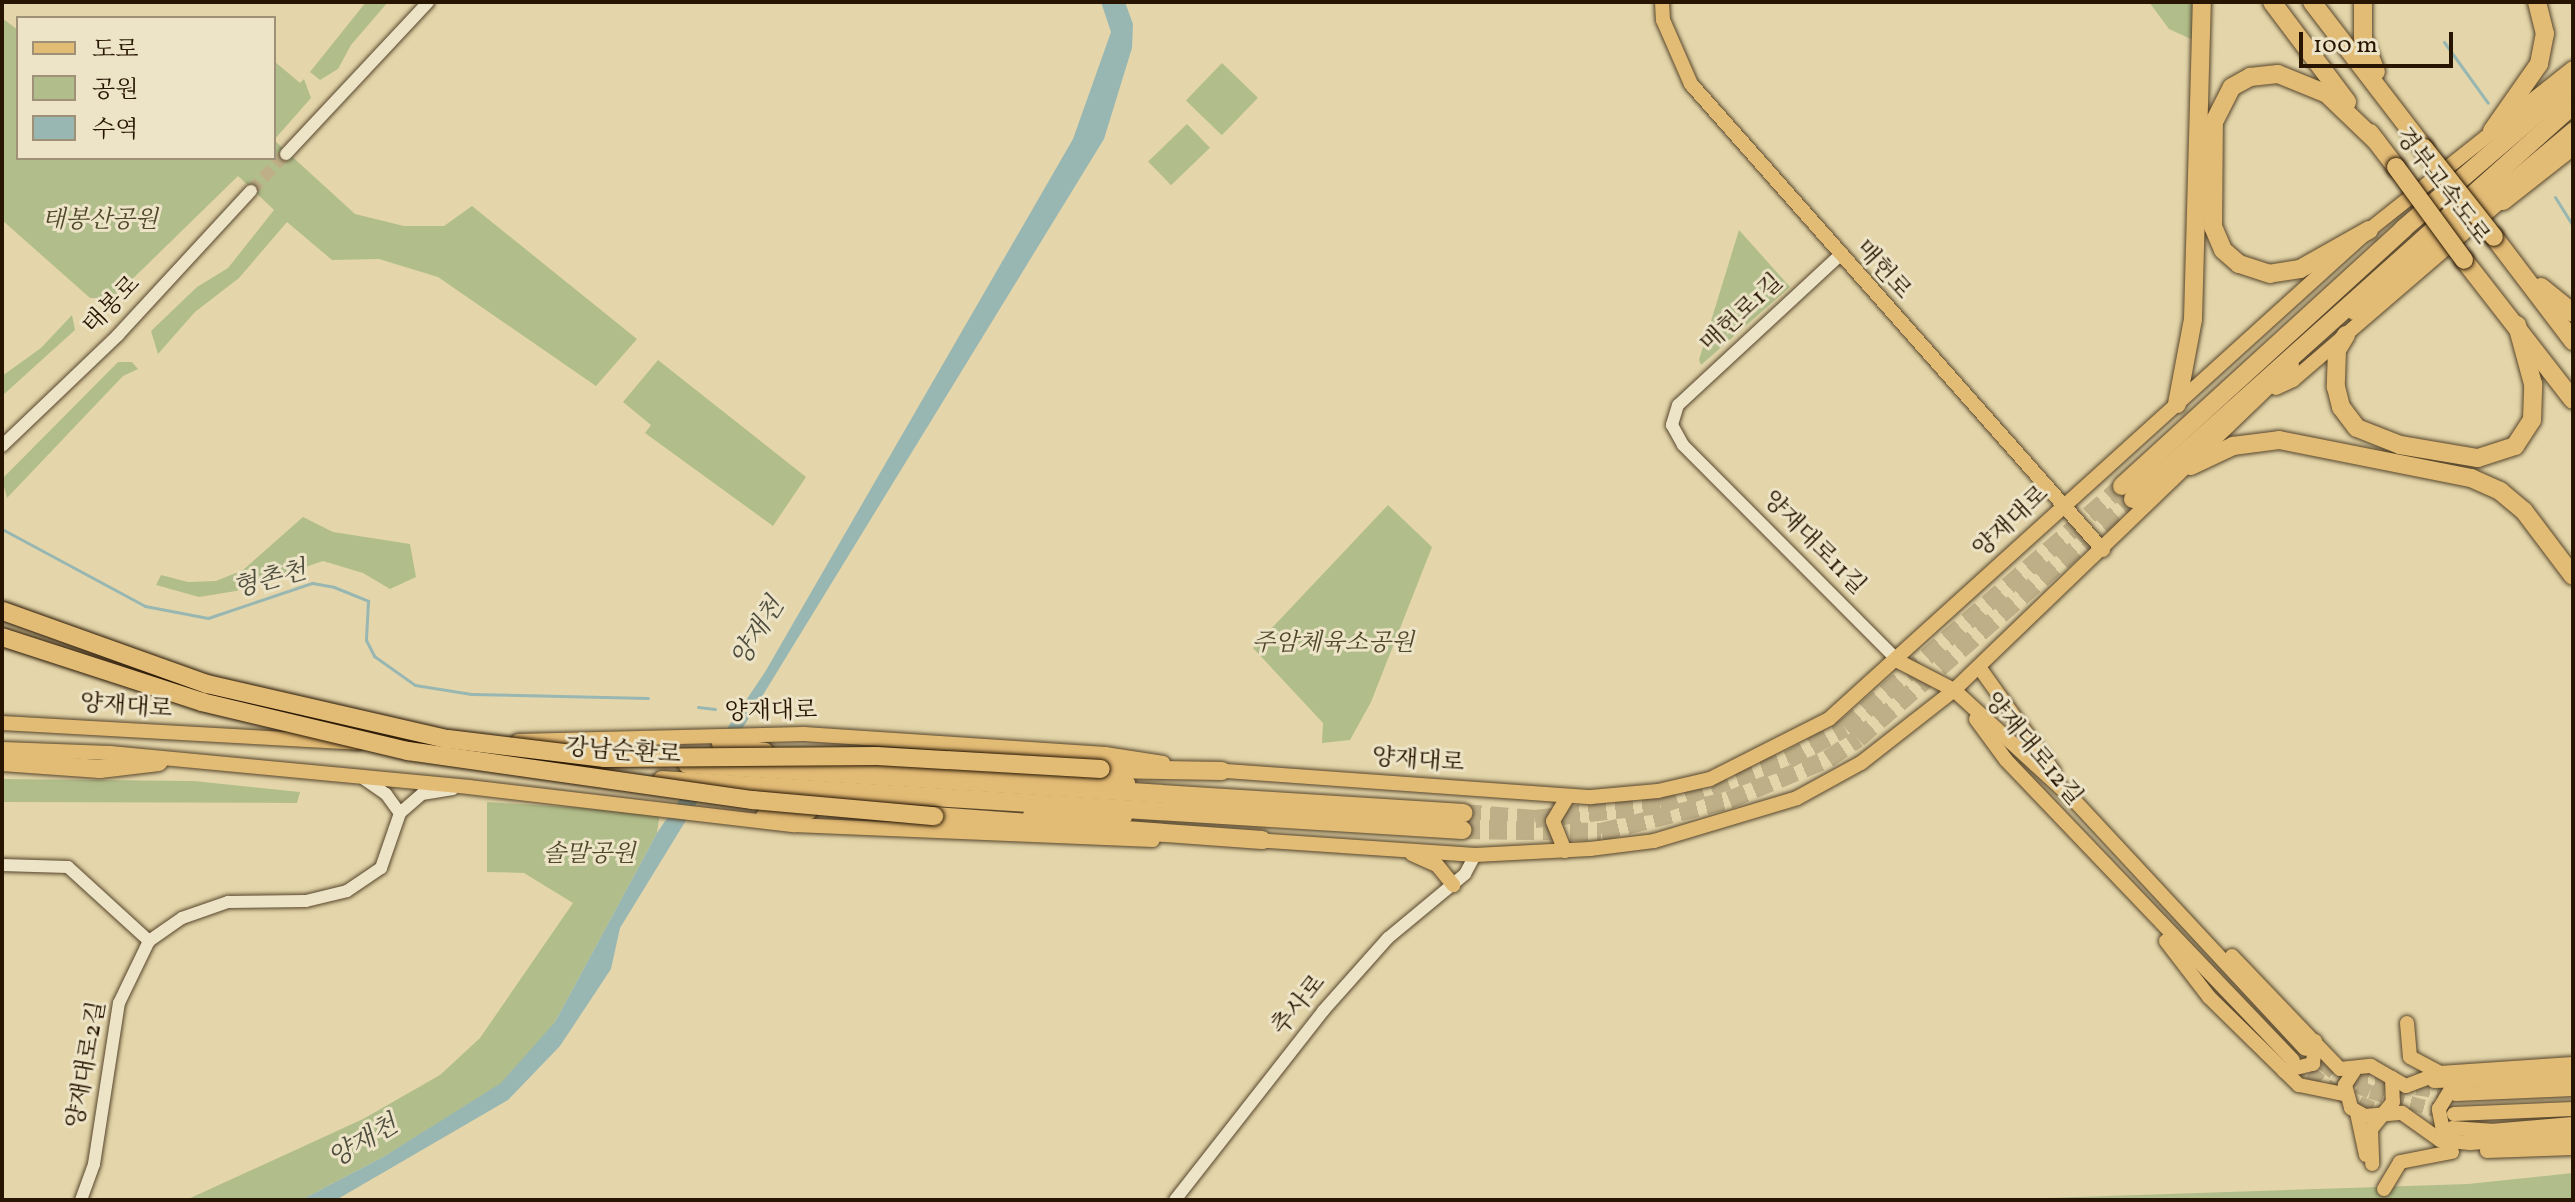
<!DOCTYPE html>
<meta charset="utf-8">
<style>
body{margin:0}
#map{position:relative;width:2575px;height:1202px;overflow:hidden;background:#e4d6aa;font-family:Vollkorn,"Noto Serif KR",serif}
div>[style]{position:absolute}
[style*='--x']{left:calc(var(--x)*1px);top:calc(var(--y)*1px);width:calc(var(--w)*1px);rotate:calc(var(--a)*1deg)}
.green>*{inset:0;background:#b1be8b;transform-origin:0 0}
.water>*{inset:0;background:#98b7b2}
.stream>*{height:3px;margin:-1.5px;padding:0 1.5px;transform-origin:1.5px;border-radius:1.5px;background:#98b7b2}
.minor-tunnel>*{height:12px;margin-top:-6px;transform-origin:0;background:repeating-linear-gradient(90deg,#beaf88 0 12px,transparent 0 18px)}
.major-tunnel>*{height:14px;margin-top:-7px;transform-origin:0;background:repeating-linear-gradient(90deg,#beaf88 0 14px,transparent 0 21px)}
.highway-tunnel>*{height:18px;margin-top:-9px;transform-origin:0;background:repeating-linear-gradient(90deg,#beaf88 0 18px,transparent 0 27px)}
.roads{filter:drop-shadow(0 0 2px #56452b) drop-shadow(0 0 2px #56452b)}
.minor>*{height:12px;margin:-6px;padding:0 6px;transform-origin:6px;border-radius:6px;background:#ede4c8}
.major>*{height:14px;margin:-7px;padding:0 7px;transform-origin:7px;border-radius:7px;background:#e2bb75}
.highway>*{height:18px;margin:-9px;padding:0 9px;transform-origin:9px;border-radius:9px;background:#e2bb75}
.bridges{filter:drop-shadow(0 0 2px #271501) drop-shadow(0 0 2px #271501)}
.highway-bridge>*{height:18px;margin:-9px;padding:0 9px;transform-origin:9px;border-radius:9px;background:#e2bb75}
span{translate:-50% -50%;white-space:nowrap;text-align:center;line-height:1.15;-webkit-text-stroke:6px #ede4c8;paint-order:stroke}
.street-label{font-size:24px;color:#271501}
.park-label{font-size:24px;color:#50482a;font-style:italic}
.water-label{font-size:26px;color:#4f4e3f;font-style:italic}
.frame{position:absolute;inset:0;border:4px solid #271501;pointer-events:none}
.legend{position:absolute;left:16px;top:16px;width:260px;height:144px;box-sizing:border-box;background:#ede4c8;border:2px solid #9e9178;margin:0;padding:10px 14px;list-style:none;font-size:24px;color:#271501}
.legend li{display:flex;align-items:center;gap:16px;height:40px}
.legend b{width:40px;border:2px solid #9e9178}
.scale{position:absolute;left:2299px;top:32px;width:154px;height:36px;box-sizing:border-box;border:4px solid #271501;border-top:0;padding-left:10px;font-size:24px;line-height:28px;white-space:nowrap;color:#271501;-webkit-text-stroke:6px #ede4c8;paint-order:stroke}
</style>
<div id="map">
<div class="green">
<i style="clip-path:polygon(366px 2px,388px 2px,351px 45px,338px 69px,320px 80px,310px 72px)"></i>
<i style="clip-path:polygon(2149px 2px,2192px 2px,2193px 40px,2169px 29px)"></i>
<i style="clip-path:polygon(2px 18px,18px 30px,18px 158px,274px 158px,274px 140px,355px 214px,404px 226px,444px 226px,472px 206px,637px 339px,596px 386px,438px 277px,379px 259px,332px 260px,287px 222px,239px 278px,195px 312px,158px 354px,151px 331px,197px 287px,228px 268px,274px 210px,238px 176px,113px 298px,90px 298px,2px 220px)"></i>
<i style="clip-path:polygon(274px 61px,300px 83px,304px 79px,311px 98px,274px 140px)"></i>
<i style="left:1222px;top:63px;width:50px;height:52px;rotate:44deg"></i>
<i style="left:1187px;top:124px;width:33px;height:54px;rotate:46deg"></i>
<i style="clip-path:polygon(1739px 230px,1790px 287px,1701px 365px,1699px 360px)"></i>
<i style="clip-path:polygon(72px 315px,75px 330px,2px 396px,2px 376px,41px 348px)"></i>
<i style="clip-path:polygon(658px 360px,806px 477px,773px 526px,645px 433px,651px 425px,623px 402px)"></i>
<i style="clip-path:polygon(118px 362px,132px 362px,138px 369px,123px 376px,7px 498px,2px 479px)"></i>
<i style="clip-path:polygon(1388px 505px,1432px 547px,1371px 702px,1350px 740px,1322px 743px,1323px 723px,1253px 648px)"></i>
<i style="clip-path:polygon(303px 517px,333px 532px,410px 544px,416px 577px,390px 589px,363px 573px,323px 561px,236px 591px,199px 597px,156px 585px,161px 575px,188px 582px,216px 581px,243px 570px)"></i>
<i style="clip-path:polygon(2px 779px,194px 781px,300px 792px,297px 803px,2px 802px)"></i>
<i style="clip-path:polygon(487px 802px,660px 813px,657px 833px,555px 1022px,509px 1079px,383px 1157px,301px 1200px,186px 1200px,363px 1119px,440px 1075px,480px 1038px,573px 903px,524px 873px,487px 872px)"></i>
<i style="clip-path:polygon(2573px 1173px,2573px 1200px,1991px 1200px,2468px 1184px)"></i>
</div>
<div class="water">
<i style="clip-path:polygon(1101px 2px,1125px 2px,1133px 24px,1132px 48px,1104px 139px,620px 928px,611px 969px,560px 1046px,508px 1100px,336px 1200px,301px 1200px,383px 1157px,501px 1083px,555px 1022px,657px 833px,765px 672px,1073px 139px,1111px 32px)"></i>
</div>
<div class="stream">
<i style="--x:2444;--y:42;--w:75;--a:54.2"></i>
<i style="--x:2555;--y:197;--w:34;--a:58"></i>
<i style="--x:2;--y:529;--w:162;--a:28.3"></i>
<i style="--x:145;--y:606;--w:64;--a:10.8"></i>
<i style="--x:208;--y:618;--w:110;--a:-18.6"></i>
<i style="--x:312;--y:583;--w:22;--a:10"></i>
<i style="--x:334;--y:587;--w:37;--a:22"></i>
<i style="--x:368;--y:601;--w:39;--a:93"></i>
<i style="--x:366;--y:640;--w:18;--a:63"></i>
<i style="--x:374;--y:656;--w:50;--a:35.3"></i>
<i style="--x:415;--y:685;--w:57;--a:9.1"></i>
<i style="--x:471;--y:694;--w:177;--a:1.3"></i>
<i style="--x:698;--y:707;--w:17;--a:7"></i>
</div>
<div class="minor-tunnel">
<i style="--x:251;--y:191;--w:51;--a:-46.6"></i>
</div>
<div class="major-tunnel">
<i style="--x:2307;--y:1050;--w:42;--a:40.2"></i>
<i style="--x:2339;--y:1077;--w:34;--a:26"></i>
<i style="--x:2370;--y:1092;--w:83;--a:15.4"></i>
<i style="--x:2293;--y:1060;--w:59;--a:36.7"></i>
<i style="--x:2340;--y:1095;--w:52;--a:22.6"></i>
<i style="--x:2354;--y:1079;--w:103;--a:8.4"></i>
</div>
<div class="highway-tunnel">
<i style="--x:1463;--y:813;--w:72;--a:4.8"></i>
<i style="--x:1535;--y:819;--w:126;--a:-6.4"></i>
<i style="--x:1660;--y:805;--w:136;--a:-19.4"></i>
<i style="--x:1788;--y:760;--w:65;--a:-29.3"></i>
<i style="--x:1845;--y:728;--w:368;--a:-41.1"></i>
<i style="--x:1462;--y:830;--w:139;--a:0.8"></i>
<i style="--x:1601;--y:832;--w:132;--a:-14"></i>
<i style="--x:1729;--y:800;--w:107;--a:-22.5"></i>
<i style="--x:1828;--y:759;--w:36;--a:-34"></i>
<i style="--x:1858;--y:739;--w:365;--a:-41.1"></i>
</div>
<div class="roads">
<div class="minor">
<i style="--x:286;--y:154;--w:208;--a:-46.9"></i>
<i style="--x:1839;--y:256;--w:219;--a:137.2"></i>
<i style="--x:1678;--y:405;--w:21;--a:107"></i>
<i style="--x:1672;--y:425;--w:23;--a:61"></i>
<i style="--x:1683;--y:445;--w:305;--a:45.1"></i>
<i style="--x:2;--y:446;--w:161;--a:-43.7"></i>
<i style="--x:118;--y:335;--w:196;--a:-47.3"></i>
<i style="--x:363;--y:778;--w:28;--a:35"></i>
<i style="--x:386;--y:794;--w:24;--a:54"></i>
<i style="--x:400;--y:813;--w:29;--a:-41"></i>
<i style="--x:422;--y:794;--w:31;--a:-9"></i>
<i style="--x:2;--y:865;--w:66;--a:1.7"></i>
<i style="--x:68;--y:867;--w:110;--a:42.4"></i>
<i style="--x:81;--y:1200;--w:38;--a:-70"></i>
<i style="--x:94;--y:1164;--w:163;--a:-81.2"></i>
<i style="--x:119;--y:1003;--w:69;--a:-64.2"></i>
<i style="--x:149;--y:941;--w:40;--a:-34.9"></i>
<i style="--x:182;--y:918;--w:49;--a:-19.2"></i>
<i style="--x:228;--y:902;--w:78;--a:-0.7"></i>
<i style="--x:306;--y:901;--w:42;--a:-13.7"></i>
<i style="--x:347;--y:891;--w:41;--a:-34.1"></i>
<i style="--x:381;--y:868;--w:58;--a:-70.9"></i>
<i style="--x:1175;--y:1200;--w:240;--a:-51.9"></i>
<i style="--x:1323;--y:1011;--w:98;--a:-48.3"></i>
<i style="--x:1388;--y:938;--w:100;--a:-39.7"></i>
<i style="--x:1465;--y:874;--w:21;--a:-62"></i>
</div>
<div class="major">
<i style="--x:1662;--y:2;--w:18;--a:87"></i>
<i style="--x:1663;--y:20;--w:70;--a:66.4"></i>
<i style="--x:1691;--y:84;--w:622;--a:48.52"></i>
<i style="--x:2354;--y:313;--w:286;--a:-40"></i>
<i style="--x:2276;--y:388;--w:19;--a:-25"></i>
<i style="--x:2293;--y:380;--w:284;--a:-40.7"></i>
<i style="--x:1898;--y:661;--w:63;--a:27.4"></i>
<i style="--x:1954;--y:690;--w:161;--a:42.5"></i>
<i style="--x:2073;--y:799;--w:341;--a:47.1"></i>
<i style="--x:1979;--y:667;--w:129;--a:54.5"></i>
<i style="--x:1976;--y:719;--w:51;--a:53.8"></i>
<i style="--x:2006;--y:760;--w:415;--a:46.3"></i>
<i style="--x:2;--y:723;--w:356;--a:3.2"></i>
<i style="--x:518;--y:741;--w:286;--a:-1.4"></i>
<i style="--x:804;--y:734;--w:302;--a:3.8"></i>
<i style="--x:1105;--y:754;--w:59;--a:8.8"></i>
<i style="--x:394;--y:743;--w:47;--a:-1.2"></i>
<i style="--x:719;--y:744;--w:47;--a:7.3"></i>
<i style="--x:2;--y:749;--w:108;--a:2.1"></i>
<i style="--x:110;--y:753;--w:361;--a:5.4"></i>
<i style="--x:469;--y:787;--w:327;--a:6.7"></i>
<i style="--x:794;--y:825;--w:359;--a:2.4"></i>
<i style="--x:853;--y:763;--w:276;--a:4.2"></i>
<i style="--x:1212;--y:770;--w:380;--a:4.1"></i>
<i style="--x:1591;--y:797;--w:67;--a:-5.1"></i>
<i style="--x:1658;--y:791;--w:53;--a:-13"></i>
<i style="--x:1710;--y:779;--w:133;--a:-26.8"></i>
<i style="--x:1829;--y:719;--w:729;--a:-42.16"></i>
<i style="--x:2369;--y:230;--w:260;--a:-38.5"></i>
<i style="--x:1030;--y:815;--w:95;--a:1.2"></i>
<i style="--x:763;--y:816;--w:47;--a:-4.9"></i>
<i style="--x:1254;--y:840;--w:222;--a:3.9"></i>
<i style="--x:1475;--y:855;--w:115;--a:-3"></i>
<i style="--x:1590;--y:849;--w:64;--a:-7.1"></i>
<i style="--x:1654;--y:841;--w:149;--a:-16.7"></i>
<i style="--x:1797;--y:798;--w:73;--a:-28.7"></i>
<i style="--x:1861;--y:763;--w:118;--a:-38.1"></i>
<i style="--x:1954;--y:690;--w:469;--a:-43.9"></i>
<i style="--x:1565;--y:851;--w:32;--a:-112"></i>
<i style="--x:1553;--y:821;--w:29;--a:-59"></i>
<i style="--x:1412;--y:854;--w:27;--a:24"></i>
<i style="--x:1437;--y:865;--w:26;--a:51"></i>
<i style="--x:2166;--y:941;--w:71;--a:52.5"></i>
<i style="--x:2209;--y:997;--w:126;--a:44.4"></i>
<i style="--x:2299;--y:1085;--w:46;--a:11.3"></i>
<i style="--x:2232;--y:956;--w:156;--a:46.3"></i>
<i style="--x:2340;--y:1069;--w:31;--a:-6"></i>
<i style="--x:2371;--y:1066;--w:24;--a:30"></i>
<i style="--x:2392;--y:1078;--w:24;--a:88"></i>
<i style="--x:2393;--y:1102;--w:35;--a:129"></i>
<i style="--x:2371;--y:1129;--w:35;--a:88"></i>
<i style="--x:2407;--y:1023;--w:34;--a:85"></i>
<i style="--x:2410;--y:1057;--w:34;--a:28"></i>
<i style="--x:2284;--y:1071;--w:30;--a:-14"></i>
<i style="--x:2313;--y:1064;--w:23;--a:-85"></i>
<i style="--x:2354;--y:1071;--w:17;--a:123"></i>
<i style="--x:2345;--y:1085;--w:24;--a:75"></i>
<i style="--x:2351;--y:1108;--w:16;--a:30"></i>
<i style="--x:2365;--y:1116;--w:37;--a:-5"></i>
<i style="--x:2402;--y:1113;--w:47;--a:35.4"></i>
<i style="--x:2440;--y:1140;--w:30;--a:6"></i>
<i style="--x:2470;--y:1143;--w:103;--a:-3.9"></i>
<i style="--x:2392;--y:1078;--w:16;--a:30"></i>
<i style="--x:2406;--y:1086;--w:36;--a:-21"></i>
<i style="--x:2440;--y:1073;--w:133;--a:-3.9"></i>
<i style="--x:2434;--y:1081;--w:139;--a:-1.6"></i>
<i style="--x:2456;--y:1094;--w:117;--a:-2.4"></i>
<i style="--x:2357;--y:1113;--w:43;--a:77.9"></i>
<i style="--x:2454;--y:1114;--w:119;--a:-2.4"></i>
<i style="--x:2452;--y:1128;--w:39;--a:4"></i>
<i style="--x:2491;--y:1131;--w:82;--a:-4.9"></i>
<i style="--x:2445;--y:1141;--w:33;--a:-101"></i>
<i style="--x:2439;--y:1109;--w:23;--a:-59"></i>
<i style="--x:2451;--y:1089;--w:11;--a:-27"></i>
<i style="--x:2487;--y:1151;--w:86;--a:-2"></i>
<i style="--x:2384;--y:1189;--w:31;--a:-59"></i>
<i style="--x:2400;--y:1162;--w:53;--a:-10.9"></i>
</div>
<div class="highway">
<i style="--x:2272;--y:2;--w:125;--a:53.1"></i>
<i style="--x:2312;--y:2;--w:184;--a:52.5"></i>
<i style="--x:2363;--y:2;--w:36;--a:90"></i>
<i style="--x:2363;--y:38;--w:36;--a:69"></i>
<i style="--x:2492;--y:131;--w:82;--a:-55"></i>
<i style="--x:2539;--y:64;--w:31;--a:-79"></i>
<i style="--x:2545;--y:34;--w:33;--a:-104"></i>
<i style="--x:2370;--y:133;--w:43;--a:52.6"></i>
<i style="--x:2503;--y:201;--w:89;--a:-38.2"></i>
<i style="--x:2369;--y:230;--w:79;--a:150.5"></i>
<i style="--x:2300;--y:269;--w:30;--a:171"></i>
<i style="--x:2270;--y:274;--w:33;--a:-162"></i>
<i style="--x:2239;--y:264;--w:21;--a:-139"></i>
<i style="--x:2223;--y:250;--w:25;--a:-113"></i>
<i style="--x:2213;--y:227;--w:105;--a:-89.5"></i>
<i style="--x:2214;--y:122;--w:39;--a:-63"></i>
<i style="--x:2232;--y:87;--w:21;--a:-29"></i>
<i style="--x:2250;--y:77;--w:28;--a:-6"></i>
<i style="--x:2278;--y:74;--w:53;--a:22.2"></i>
<i style="--x:2327;--y:94;--w:69;--a:43.8"></i>
<i style="--x:2494;--y:237;--w:131;--a:52.8"></i>
<i style="--x:2464;--y:260;--w:177;--a:52.1"></i>
<i style="--x:2541;--y:287;--w:41;--a:39.1"></i>
<i style="--x:2346;--y:335;--w:17;--a:121"></i>
<i style="--x:2337;--y:350;--w:37;--a:92"></i>
<i style="--x:2336;--y:387;--w:21;--a:76"></i>
<i style="--x:2341;--y:407;--w:26;--a:53"></i>
<i style="--x:2357;--y:428;--w:46;--a:21.6"></i>
<i style="--x:2400;--y:445;--w:79;--a:9.5"></i>
<i style="--x:2478;--y:458;--w:39;--a:-18"></i>
<i style="--x:2515;--y:446;--w:31;--a:-57"></i>
<i style="--x:2532;--y:420;--w:36;--a:-88"></i>
<i style="--x:2533;--y:384;--w:61;--a:-105.2"></i>
<i style="--x:2177;--y:404;--w:86;--a:-79.3"></i>
<i style="--x:2193;--y:319;--w:317;--a:-88.4"></i>
<i style="--x:2191;--y:466;--w:47;--a:-25.5"></i>
<i style="--x:2233;--y:446;--w:46;--a:-7.4"></i>
<i style="--x:2279;--y:440;--w:196;--a:11.2"></i>
<i style="--x:2471;--y:478;--w:32;--a:24"></i>
<i style="--x:2500;--y:491;--w:31;--a:40"></i>
<i style="--x:2524;--y:511;--w:81;--a:53"></i>
<i style="--x:2122;--y:486;--w:381;--a:-42.4"></i>
<i style="--x:2403;--y:229;--w:224;--a:-40.7"></i>
<i style="--x:2133;--y:499;--w:591;--a:-41.84"></i>
<i style="--x:2;--y:762;--w:98;--a:4.1"></i>
<i style="--x:100;--y:769;--w:59;--a:-6.8"></i>
<i style="--x:687;--y:764;--w:778;--a:3.61"></i>
<i style="--x:1101;--y:769;--w:121;--a:0.9"></i>
<i style="--x:662;--y:780;--w:802;--a:3.58"></i>
<i style="--x:934;--y:816;--w:329;--a:4.2"></i>
</div>
</div>
<div class="bridges">
<div class="highway-bridge">
<i style="--x:2424;--y:148;--w:113;--a:51.8"></i>
<i style="--x:2396;--y:167;--w:115;--a:53.8"></i>
<i style="--x:3;--y:611;--w:217;--a:19.7"></i>
<i style="--x:207;--y:684;--w:247;--a:12.9"></i>
<i style="--x:448;--y:739;--w:158;--a:6.9"></i>
<i style="--x:605;--y:758;--w:272;--a:-0.4"></i>
<i style="--x:877;--y:756;--w:224;--a:3.3"></i>
<i style="--x:2;--y:637;--w:210;--a:18"></i>
<i style="--x:202;--y:702;--w:212;--a:13.4"></i>
<i style="--x:408;--y:751;--w:348;--a:8.1"></i>
<i style="--x:753;--y:800;--w:182;--a:5.1"></i>
</div>
</div>
<div class="street-label">
<span style="left:2441px;top:187px;rotate:53deg">경부고속도로</span>
<span style="left:1882px;top:271px;rotate:48deg">매헌로</span>
<span style="left:113px;top:306px;rotate:-46deg">태봉로</span>
<span style="left:1743px;top:314px;rotate:-43deg">매헌로1길</span>
<span style="left:2012px;top:523px;rotate:-43deg">양재대로</span>
<span style="left:1813px;top:544px;rotate:45deg">양재대로11길</span>
<span style="left:126px;top:708px;rotate:4deg">양재대로</span>
<span style="left:771px;top:713px;rotate:-1deg">양재대로</span>
<span style="left:2032px;top:750px;rotate:50deg">양재대로12길</span>
<span style="left:623px;top:753px;rotate:4deg">강남순환로</span>
<span style="left:1418px;top:762px;rotate:4deg">양재대로</span>
<span style="left:1300px;top:1006px;rotate:-51deg">추사로</span>
<span style="left:88px;top:1065px;rotate:-80deg">양재대로2길</span>
</div>
<div class="park-label">
<span style="left:100px;top:222px">태봉산공원</span>
<span style="left:1333px;top:645px">주암체육소공원</span>
<span style="left:589px;top:856px">솔말공원</span>
</div>
<div class="water-label">
<span style="left:270px;top:581px;rotate:-15deg">형촌천</span>
<span style="left:759px;top:633px;rotate:-58deg">양재천</span>
<span style="left:364px;top:1143px;rotate:-31deg">양재천</span>
</div>
<div class="frame"></div>
<ul class="legend">
<li><b style="height:10px;background:#e2bb75"></b>도로</li>
<li><b style="height:22px;background:#b1be8b"></b>공원</li>
<li><b style="height:22px;background:#98b7b2"></b>수역</li>
</ul>
<div class="scale">100 m</div>
</div>
